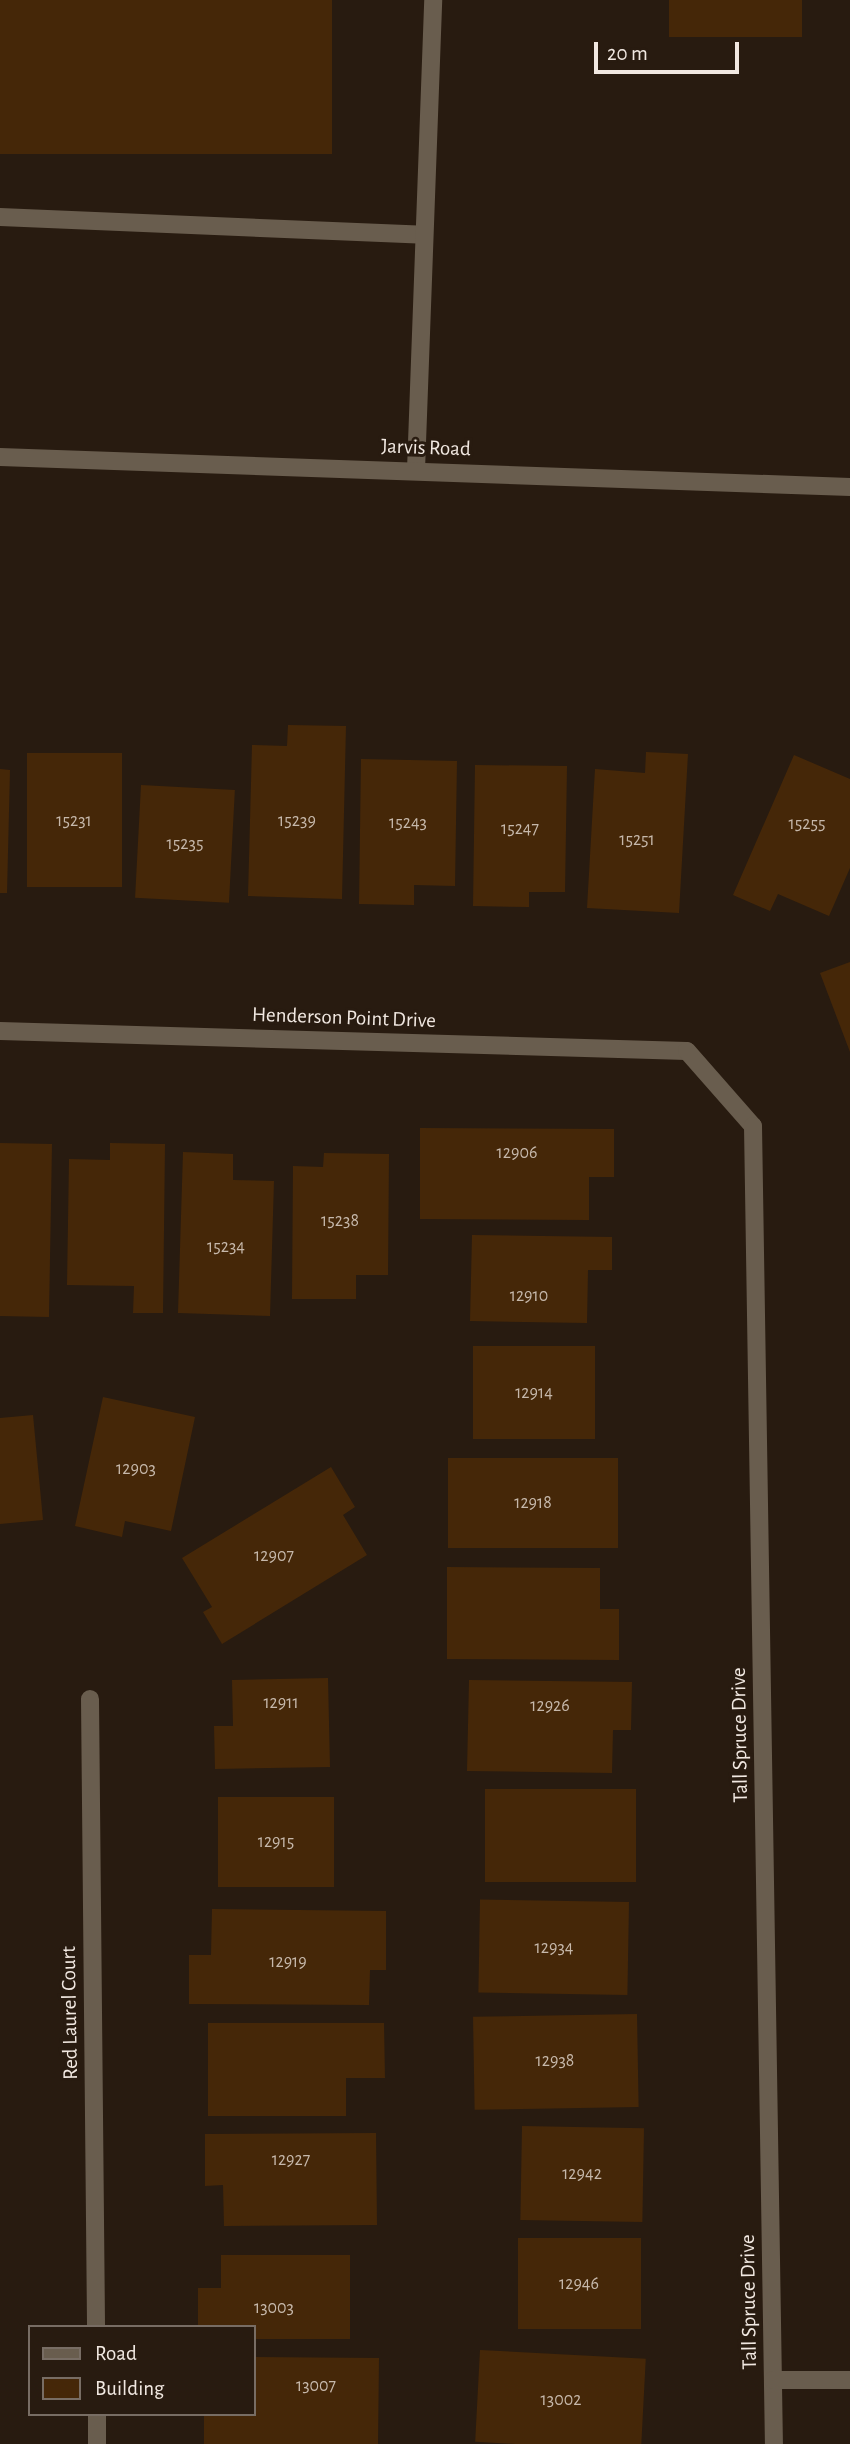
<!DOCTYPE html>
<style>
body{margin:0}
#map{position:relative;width:850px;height:2444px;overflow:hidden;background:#281b10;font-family:"Alegreya Sans",sans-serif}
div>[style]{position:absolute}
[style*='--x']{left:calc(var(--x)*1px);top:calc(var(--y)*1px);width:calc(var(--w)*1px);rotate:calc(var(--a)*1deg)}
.building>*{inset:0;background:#452708;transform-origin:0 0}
.service>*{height:18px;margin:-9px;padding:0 9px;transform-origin:9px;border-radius:9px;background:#695d4e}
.minor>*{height:18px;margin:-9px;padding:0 9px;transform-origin:9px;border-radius:9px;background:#695d4e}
.tertiary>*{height:18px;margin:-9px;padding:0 9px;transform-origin:9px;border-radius:9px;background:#695d4e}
span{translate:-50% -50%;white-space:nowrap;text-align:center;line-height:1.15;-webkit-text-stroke:6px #281b10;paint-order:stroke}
.number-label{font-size:18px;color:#c6b8ab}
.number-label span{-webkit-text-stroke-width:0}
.street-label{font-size:21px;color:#f1e8e1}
.legend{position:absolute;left:28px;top:2325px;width:228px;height:91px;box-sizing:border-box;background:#281b10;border:2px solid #786d64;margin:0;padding:9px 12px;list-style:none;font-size:21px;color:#f1e8e1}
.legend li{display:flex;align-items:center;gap:14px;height:35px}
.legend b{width:35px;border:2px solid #786d64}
.scale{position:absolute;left:594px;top:42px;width:145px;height:32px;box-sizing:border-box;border:4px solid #f1e8e1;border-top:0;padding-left:9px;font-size:21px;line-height:24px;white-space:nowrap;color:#f1e8e1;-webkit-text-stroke:5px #281b10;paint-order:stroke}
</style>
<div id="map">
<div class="building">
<i style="left:0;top:0;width:332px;height:154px"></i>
<i style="left:669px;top:0;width:133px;height:37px"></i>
<i style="clip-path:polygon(288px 725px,346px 726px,342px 899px,248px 896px,252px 745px,287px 746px)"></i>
<i style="clip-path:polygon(646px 752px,688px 754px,679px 913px,587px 908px,595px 769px,645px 773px)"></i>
<i style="left:122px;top:753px;width:134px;height:95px;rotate:90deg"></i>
<i style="clip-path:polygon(794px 755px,850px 779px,850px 868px,829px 916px,778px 894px,770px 911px,733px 895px)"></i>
<i style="clip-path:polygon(361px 759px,457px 761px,455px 886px,414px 885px,414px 905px,359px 904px)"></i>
<i style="clip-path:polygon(475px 765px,567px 766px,565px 892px,529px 892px,529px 907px,473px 906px)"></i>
<i style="clip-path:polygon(0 769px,10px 770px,7px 893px,0 893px)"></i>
<i style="left:141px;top:785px;width:94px;height:113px;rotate:3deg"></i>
<i style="clip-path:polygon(850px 962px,850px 1052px,820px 973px)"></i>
<i style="clip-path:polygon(420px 1128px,614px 1129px,614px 1177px,589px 1177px,589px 1220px,420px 1219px)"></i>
<i style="left:0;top:1143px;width:52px;height:173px;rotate:1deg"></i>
<i style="clip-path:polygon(110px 1143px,165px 1144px,163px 1313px,133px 1313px,134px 1286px,67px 1285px,69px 1159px,110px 1160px)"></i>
<i style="clip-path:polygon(183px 1152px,233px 1154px,233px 1180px,274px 1181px,270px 1316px,178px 1313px)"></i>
<i style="clip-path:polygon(324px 1153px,389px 1154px,388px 1275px,356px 1275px,356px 1299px,292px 1299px,293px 1166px,323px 1167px)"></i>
<i style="clip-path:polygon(472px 1235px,612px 1237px,612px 1270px,588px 1270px,587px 1323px,470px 1321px)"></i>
<i style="left:473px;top:1346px;width:122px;height:93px"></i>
<i style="clip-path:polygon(103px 1397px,195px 1417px,171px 1531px,125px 1521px,122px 1537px,75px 1526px)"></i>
<i style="clip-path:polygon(33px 1415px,43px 1520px,0 1524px,0 1418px)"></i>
<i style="left:618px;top:1458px;width:90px;height:170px;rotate:90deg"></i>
<i style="clip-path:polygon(331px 1467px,355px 1507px,343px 1515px,367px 1555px,222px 1644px,203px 1612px,212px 1607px,182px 1558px)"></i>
<i style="clip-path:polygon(447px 1567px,600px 1568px,600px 1609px,619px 1609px,619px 1660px,447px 1659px)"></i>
<i style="clip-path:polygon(328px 1678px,330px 1767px,215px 1769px,214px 1726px,233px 1726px,232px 1680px)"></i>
<i style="clip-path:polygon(469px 1680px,632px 1682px,631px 1730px,613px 1730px,612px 1773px,467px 1771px)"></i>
<i style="left:636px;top:1789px;width:93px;height:151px;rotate:90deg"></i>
<i style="left:218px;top:1797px;width:116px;height:90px"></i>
<i style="left:629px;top:1902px;width:93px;height:149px;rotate:91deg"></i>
<i style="clip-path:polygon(212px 1909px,386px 1911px,386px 1970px,370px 1970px,369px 2005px,189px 2004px,189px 1955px,211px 1955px)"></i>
<i style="left:637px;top:2014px;width:93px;height:164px;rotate:89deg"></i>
<i style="clip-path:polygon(208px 2023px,384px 2023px,385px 2078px,346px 2078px,346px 2116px,208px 2116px)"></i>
<i style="left:522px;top:2126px;width:122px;height:94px;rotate:1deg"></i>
<i style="clip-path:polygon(376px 2133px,377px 2225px,224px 2226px,223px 2185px,205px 2186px,205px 2134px)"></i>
<i style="left:518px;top:2238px;width:123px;height:91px"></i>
<i style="clip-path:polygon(221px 2255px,350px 2255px,350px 2339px,254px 2339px,254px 2327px,198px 2327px,198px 2288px,221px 2288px)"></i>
<i style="left:480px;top:2350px;width:166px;height:92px;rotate:3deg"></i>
<i style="clip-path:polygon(254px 2357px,379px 2358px,378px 2444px,204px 2444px,204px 2414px,254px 2414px)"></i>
</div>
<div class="service">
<i style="--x:0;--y:217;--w:424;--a:2.4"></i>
<i style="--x:416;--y:470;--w:470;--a:-87.9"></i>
</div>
<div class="minor">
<i style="--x:0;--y:1031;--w:687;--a:1.67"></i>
<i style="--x:687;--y:1051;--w:100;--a:48.7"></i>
<i style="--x:753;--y:1126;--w:1318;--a:89.09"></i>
<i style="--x:90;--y:1699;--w:628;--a:89.45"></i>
<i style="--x:773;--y:2380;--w:77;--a:0"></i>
<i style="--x:97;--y:2414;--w:30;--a:90"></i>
</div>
<div class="tertiary">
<i style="--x:0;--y:457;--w:851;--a:2.02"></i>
</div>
<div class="number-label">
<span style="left:74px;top:821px">15231</span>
<span style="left:297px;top:821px">15239</span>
<span style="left:408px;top:823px">15243</span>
<span style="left:807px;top:824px">15255</span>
<span style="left:520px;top:829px">15247</span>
<span style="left:637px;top:840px">15251</span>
<span style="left:185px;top:844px">15235</span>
<span style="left:517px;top:1153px">12906</span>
<span style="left:340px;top:1221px">15238</span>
<span style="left:226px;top:1247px">15234</span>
<span style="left:529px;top:1296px">12910</span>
<span style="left:534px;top:1393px">12914</span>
<span style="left:136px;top:1469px">12903</span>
<span style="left:533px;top:1503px">12918</span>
<span style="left:274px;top:1556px">12907</span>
<span style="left:281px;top:1703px">12911</span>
<span style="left:550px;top:1706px">12926</span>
<span style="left:276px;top:1842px">12915</span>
<span style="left:554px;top:1948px">12934</span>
<span style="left:288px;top:1962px">12919</span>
<span style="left:555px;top:2061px">12938</span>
<span style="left:291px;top:2160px">12927</span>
<span style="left:582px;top:2174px">12942</span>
<span style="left:579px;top:2284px">12946</span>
<span style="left:274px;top:2308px">13003</span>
<span style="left:316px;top:2386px">13007</span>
<span style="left:561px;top:2400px">13002</span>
</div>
<div class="street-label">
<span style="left:426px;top:448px;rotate:2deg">Jarvis Road</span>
<span style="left:344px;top:1018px;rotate:2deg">Henderson Point Drive</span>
<span style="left:740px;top:1735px;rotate:-91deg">Tall Spruce Drive</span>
<span style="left:70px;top:2013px;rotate:-91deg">Red Laurel Court</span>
<span style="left:749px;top:2302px;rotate:-91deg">Tall Spruce Drive</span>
</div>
<ul class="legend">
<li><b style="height:9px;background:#695d4e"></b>Road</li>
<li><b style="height:19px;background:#452708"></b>Building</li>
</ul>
<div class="scale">20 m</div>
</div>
